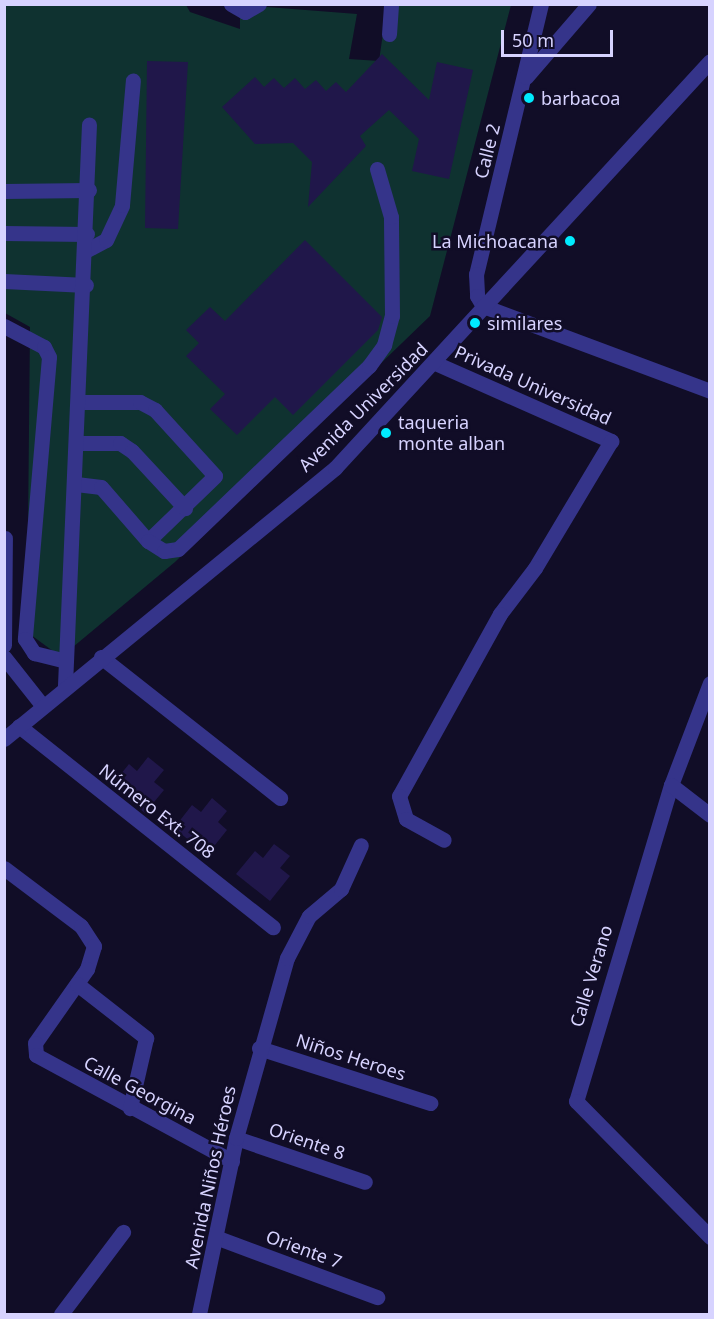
<!DOCTYPE html>
<meta charset="utf-8">
<style>
body{margin:0}
#map{position:relative;width:714px;height:1319px;overflow:hidden;background:#110d27;font-family:"Noto Sans",sans-serif}
div>[style]{position:absolute}
[style*='--x']{left:calc(var(--x)*1px);top:calc(var(--y)*1px);width:calc(var(--w)*1px);rotate:calc(var(--a)*1deg)}
.green>*{inset:0;background:#0f3230}
.building>*{inset:0;background:#20174a}
.minor>*{height:15px;margin:-7.5px;padding:0 7.5px;transform-origin:7.5px;border-radius:7.5px;background:#35348a}
.dots>*{width:16px;height:16px;translate:-50% -50%;box-sizing:border-box;border:3px solid #110d27;border-radius:50%}
span{translate:-50% -50%;white-space:nowrap;text-align:center;line-height:1.15;-webkit-text-stroke:5px #110d27;paint-order:stroke}
.poi-label{font-size:18px;color:#d7d3ff}
.left{translate:0 -50%;text-align:left}
.right{translate:-100% -50%;text-align:right}
.street-label{font-size:18px;color:#d7d3ff}
.frame{position:absolute;inset:0;border:6px solid #d7d3ff;pointer-events:none}
.scale{position:absolute;left:501px;top:30px;width:112px;height:27px;box-sizing:border-box;border:3px solid #d7d3ff;border-top:0;padding-left:8px;font-size:18px;line-height:21px;white-space:nowrap;color:#d7d3ff;-webkit-text-stroke:4px #110d27;paint-order:stroke}
</style>
<div id="map">
<div class="green">
<i style="clip-path:polygon(4px 5px,186px 5px,190px 12px,240px 29px,240px 5px,357px 14px,349px 59px,379px 61px,387px 5px,511px 5px,430px 316px,175px 562px,61px 657px,27px 632px,30px 327px,5px 313px)"></i>
</div>
<div class="building">
<i style="clip-path:polygon(382px 54px,429px 100px,437px 62px,473px 70px,449px 179px,412px 171px,419px 139px,389px 110px,360px 136px,366px 146px,308px 207px,312px 162px,293px 143px,255px 144px,222px 107px,255px 77px,264px 87px,274px 78px,284px 88px,295px 78px,305px 89px,316px 80px,326px 91px,336px 82px,346px 92px)"></i>
<i style="clip-path:polygon(147px 61px,188px 62px,178px 229px,145px 228px)"></i>
<i style="clip-path:polygon(305px 240px,382px 317px,378px 330px,293px 415px,275px 397px,237px 435px,210px 409px,225px 394px,186px 356px,199px 343px,186px 330px,210px 307px,225px 321px)"></i>
<i style="clip-path:polygon(148px 757px,164px 770px,154px 782px,164px 790px,145px 813px,111px 786px,129px 764px,137px 771px)"></i>
<i style="clip-path:polygon(212px 798px,227px 811px,218px 822px,227px 830px,207px 855px,174px 828px,192px 805px,201px 812px)"></i>
<i style="clip-path:polygon(274px 844px,290px 856px,280px 868px,290px 876px,270px 901px,236px 874px,255px 851px,263px 858px)"></i>
</div>
<div class="minor">
<i style="--x:231;--y:4;--w:16;--a:30"></i>
<i style="--x:245;--y:12;--w:16;--a:-30"></i>
<i style="--x:541;--y:4;--w:278;--a:103.5"></i>
<i style="--x:476;--y:274;--w:22;--a:87"></i>
<i style="--x:477;--y:296;--w:12;--a:59"></i>
<i style="--x:483;--y:306;--w:242;--a:20.5"></i>
<i style="--x:389;--y:34;--w:30;--a:-86"></i>
<i style="--x:526;--y:77;--w:96;--a:-49.2"></i>
<i style="--x:4;--y:191;--w:85;--a:-0.7"></i>
<i style="--x:4;--y:233;--w:83;--a:0.7"></i>
<i style="--x:87;--y:250;--w:21;--a:-28"></i>
<i style="--x:106;--y:240;--w:38;--a:-65"></i>
<i style="--x:122;--y:205;--w:125;--a:-85"></i>
<i style="--x:4;--y:281;--w:82;--a:2.8"></i>
<i style="--x:4;--y:326;--w:45;--a:27.7"></i>
<i style="--x:44;--y:347;--w:11;--a:63"></i>
<i style="--x:49;--y:357;--w:283;--a:94.9"></i>
<i style="--x:25;--y:639;--w:17;--a:57"></i>
<i style="--x:34;--y:653;--w:30;--a:14"></i>
<i style="--x:435;--y:363;--w:193;--a:23.9"></i>
<i style="--x:611;--y:441;--w:148;--a:120.9"></i>
<i style="--x:535;--y:568;--w:58;--a:127.3"></i>
<i style="--x:500;--y:614;--w:208;--a:119"></i>
<i style="--x:399;--y:796;--w:24;--a:73"></i>
<i style="--x:406;--y:819;--w:43;--a:28.9"></i>
<i style="--x:80;--y:402;--w:60;--a:0"></i>
<i style="--x:140;--y:402;--w:17;--a:28"></i>
<i style="--x:155;--y:410;--w:89;--a:47.7"></i>
<i style="--x:215;--y:476;--w:93;--a:135.9"></i>
<i style="--x:78;--y:443;--w:42;--a:0"></i>
<i style="--x:120;--y:443;--w:14;--a:34"></i>
<i style="--x:132;--y:451;--w:78;--a:47.1"></i>
<i style="--x:76;--y:484;--w:25;--a:7"></i>
<i style="--x:101;--y:487;--w:72;--a:49"></i>
<i style="--x:148;--y:541;--w:19;--a:32"></i>
<i style="--x:164;--y:551;--w:14;--a:-8"></i>
<i style="--x:178;--y:549;--w:265;--a:-43.8"></i>
<i style="--x:369;--y:366;--w:26;--a:-54"></i>
<i style="--x:384;--y:345;--w:30;--a:-75"></i>
<i style="--x:392;--y:316;--w:99;--a:-90.6"></i>
<i style="--x:391;--y:217;--w:50;--a:-106.3"></i>
<i style="--x:4;--y:645;--w:107;--a:-89.5"></i>
<i style="--x:4;--y:657;--w:61;--a:51.6"></i>
<i style="--x:101;--y:657;--w:228;--a:38.2"></i>
<i style="--x:710;--y:683;--w:109;--a:110.9"></i>
<i style="--x:671;--y:785;--w:330;--a:106.7"></i>
<i style="--x:576;--y:1101;--w:191;--a:45.4"></i>
<i style="--x:65;--y:685;--w:561;--a:-87.55"></i>
<i style="--x:19;--y:726;--w:324;--a:38.4"></i>
<i style="--x:4;--y:739;--w:428;--a:-39.3"></i>
<i style="--x:335;--y:468;--w:553;--a:-47.34"></i>
<i style="--x:671;--y:785;--w:49;--a:37.6"></i>
<i style="--x:4;--y:868;--w:96;--a:37"></i>
<i style="--x:81;--y:926;--w:24;--a:57"></i>
<i style="--x:94;--y:946;--w:24;--a:107"></i>
<i style="--x:87;--y:969;--w:90;--a:125.1"></i>
<i style="--x:35;--y:1043;--w:12;--a:85"></i>
<i style="--x:36;--y:1055;--w:223;--a:28.4"></i>
<i style="--x:77;--y:984;--w:88;--a:38"></i>
<i style="--x:146;--y:1038;--w:72;--a:102.9"></i>
<i style="--x:259;--y:1048;--w:180;--a:17.8"></i>
<i style="--x:236;--y:1138;--w:136;--a:18.8"></i>
<i style="--x:218;--y:1238;--w:170;--a:20.4"></i>
<i style="--x:61;--y:1314;--w:103;--a:-52.9"></i>
<i style="--x:199;--y:1314;--w:180;--a:-78.1"></i>
<i style="--x:236;--y:1138;--w:187;--a:-74.2"></i>
<i style="--x:287;--y:958;--w:47;--a:-62.4"></i>
<i style="--x:309;--y:916;--w:42;--a:-40.2"></i>
<i style="--x:341;--y:889;--w:48;--a:-65.6"></i>
</div>
<div class="dots">
<i style="left:529px;top:98px;background:#00ebfe"></i>
<i style="left:570px;top:241px;background:#00ebfe"></i>
<i style="left:475px;top:323px;background:#00ebfe"></i>
<i style="left:386px;top:433px;background:#00ebfe"></i>
</div>
<div class="poi-label">
<span class="left" style="left:541px;top:98px">barbacoa</span>
<span class="right" style="left:558px;top:241px">La Michoacana</span>
<span class="left" style="left:487px;top:323px">similares</span>
<span class="left" style="left:398px;top:433px">taqueria<br>monte alban</span>
</div>
<div class="street-label">
<span style="left:487px;top:151px;rotate:-76deg">Calle 2</span>
<span style="left:533px;top:385px;rotate:24deg">Privada Universidad</span>
<span style="left:363px;top:407px;rotate:-45deg">Avenida Universidad</span>
<span style="left:157px;top:811px;rotate:38deg">Número Ext. 708</span>
<span style="left:591px;top:976px;rotate:-73deg">Calle Verano</span>
<span style="left:351px;top:1057px;rotate:18deg">Niños Heroes</span>
<span style="left:140px;top:1090px;rotate:28deg">Calle Georgina</span>
<span style="left:307px;top:1141px;rotate:19deg">Oriente 8</span>
<span style="left:210px;top:1177px;rotate:-78deg">Avenida Niños Héroes</span>
<span style="left:304px;top:1249px;rotate:20deg">Oriente 7</span>
</div>
<div class="frame"></div>
<div class="scale">50 m</div>
</div>
